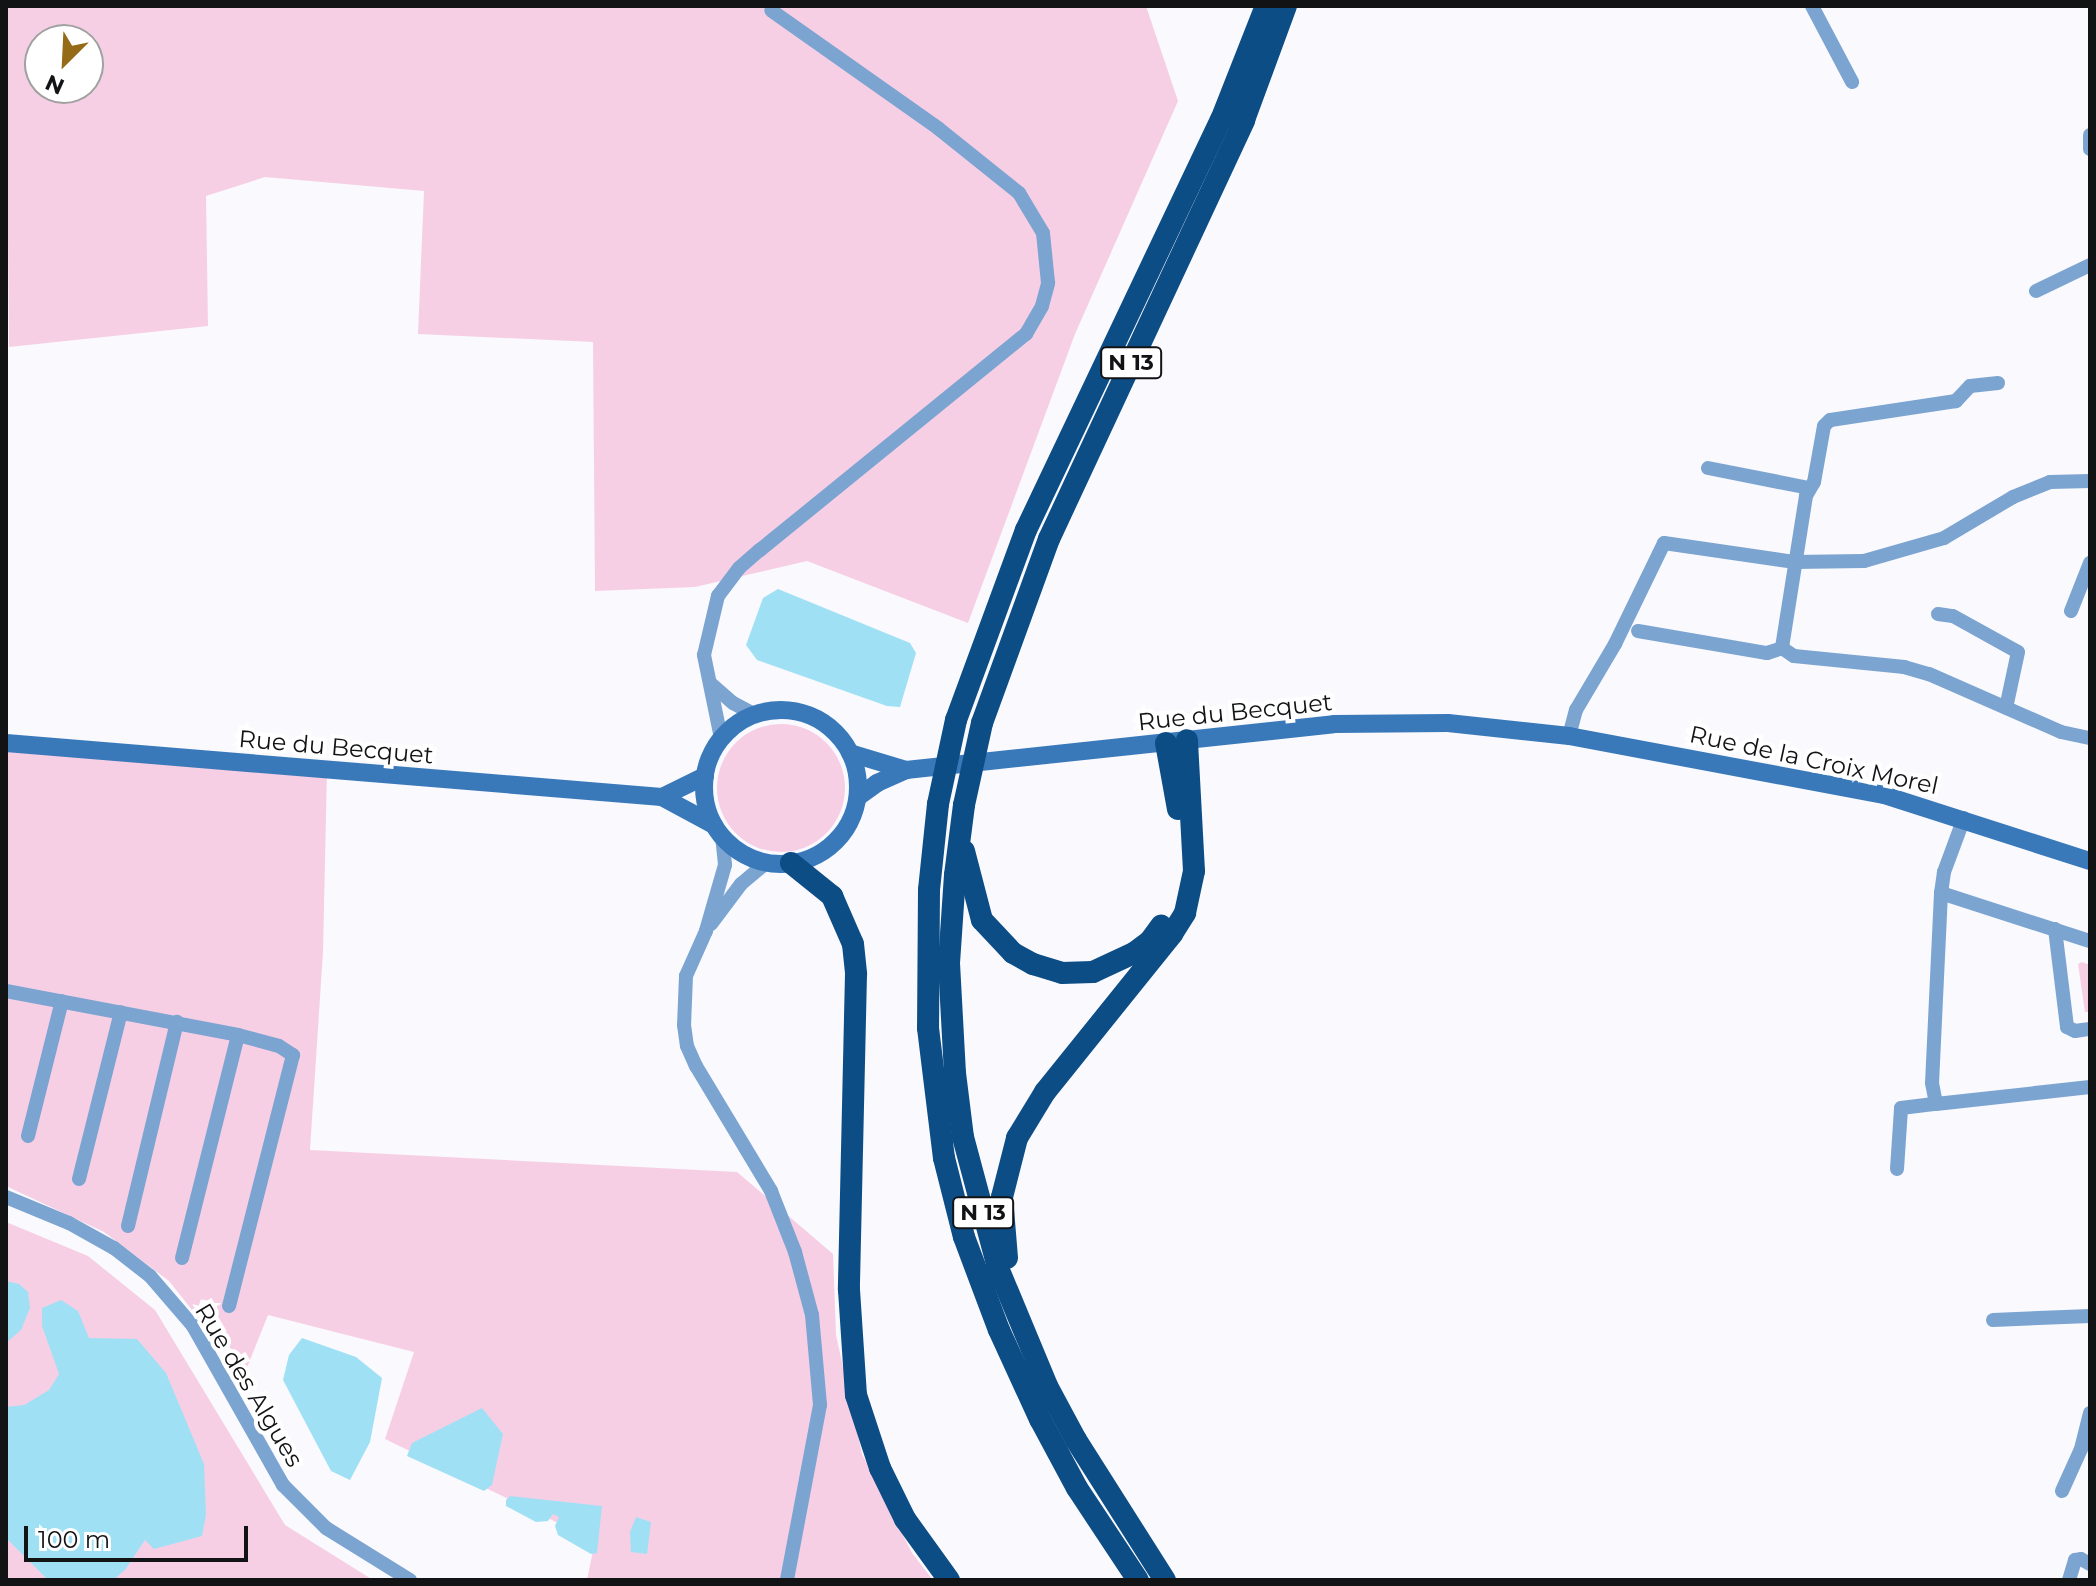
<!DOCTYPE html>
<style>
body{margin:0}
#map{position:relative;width:2096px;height:1586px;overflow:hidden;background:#f9f9fe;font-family:Montserrat,sans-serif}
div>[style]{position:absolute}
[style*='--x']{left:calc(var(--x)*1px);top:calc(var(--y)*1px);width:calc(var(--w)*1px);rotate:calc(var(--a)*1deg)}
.green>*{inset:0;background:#f7cfe5}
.round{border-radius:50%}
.water>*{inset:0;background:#a0e0f5}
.minor>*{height:14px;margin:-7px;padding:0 7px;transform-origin:7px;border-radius:7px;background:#7ba4d1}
.secondary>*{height:18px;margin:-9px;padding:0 9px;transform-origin:9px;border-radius:9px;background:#3979ba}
.secondary>.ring{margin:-9px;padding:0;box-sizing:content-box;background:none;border:18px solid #3979ba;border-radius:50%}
.trunk>*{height:22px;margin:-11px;padding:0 11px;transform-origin:11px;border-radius:11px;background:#0c4d86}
.trunk-bridge>*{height:22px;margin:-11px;padding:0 11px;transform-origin:11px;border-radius:11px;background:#0c4d86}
span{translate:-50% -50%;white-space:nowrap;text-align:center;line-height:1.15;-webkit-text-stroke:8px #fff;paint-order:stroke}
.shield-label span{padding:2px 6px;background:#fff;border:2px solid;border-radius:6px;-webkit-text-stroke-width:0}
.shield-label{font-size:22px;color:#121315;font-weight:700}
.street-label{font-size:24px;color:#121315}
.frame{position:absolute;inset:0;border:8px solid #121315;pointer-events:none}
.north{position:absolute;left:24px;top:24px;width:80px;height:80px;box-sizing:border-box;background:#fff;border:2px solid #a0a1a1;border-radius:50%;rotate:204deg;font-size:22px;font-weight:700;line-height:32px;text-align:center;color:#121315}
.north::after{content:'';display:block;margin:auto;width:28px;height:36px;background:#966b18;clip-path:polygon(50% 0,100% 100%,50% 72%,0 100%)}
.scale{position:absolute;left:24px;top:1526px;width:224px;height:36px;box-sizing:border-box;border:4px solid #121315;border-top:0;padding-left:10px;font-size:24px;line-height:28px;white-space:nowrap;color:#121315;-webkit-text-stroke:6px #fff;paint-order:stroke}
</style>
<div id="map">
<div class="green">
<i style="clip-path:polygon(evenodd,6px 6px,1146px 6px,1178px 101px,1075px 334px,968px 623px,807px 561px,695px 587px,595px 591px,593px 342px,418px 334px,424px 191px,265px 177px,206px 196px,208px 326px,9px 347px,6px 6px,40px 40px,88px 40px,88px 88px,40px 88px,40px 40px)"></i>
<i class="round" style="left:717px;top:724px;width:128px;height:128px"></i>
<i style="clip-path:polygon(6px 743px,327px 770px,323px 952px,310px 1150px,737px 1172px,833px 1254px,836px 1335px,862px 1454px,912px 1553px,933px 1580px,587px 1580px,595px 1541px,385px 1439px,414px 1352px,268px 1315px,244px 1375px,169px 1281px,104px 1232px,6px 1186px)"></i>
<i style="clip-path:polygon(2082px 962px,2090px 965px,2090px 1012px,2085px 1012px,2078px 964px)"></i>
<i style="clip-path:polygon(6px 1222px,88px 1256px,155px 1310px,285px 1525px,373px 1580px,6px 1580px)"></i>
</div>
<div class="water">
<i style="clip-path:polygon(778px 589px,910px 643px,916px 653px,900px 707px,887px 706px,757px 660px,746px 645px,763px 598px)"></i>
<i style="clip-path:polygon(6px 1281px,19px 1284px,28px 1292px,30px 1308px,21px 1330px,6px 1343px)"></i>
<i style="clip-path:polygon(61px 1300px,78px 1311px,89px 1338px,137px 1339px,166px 1373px,204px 1464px,206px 1515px,202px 1536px,154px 1549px,145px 1540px,125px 1570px,113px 1580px,48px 1580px,6px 1538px,6px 1407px,24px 1405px,49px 1390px,59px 1374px,42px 1326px,42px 1308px)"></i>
<i style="clip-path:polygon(302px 1338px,356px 1357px,382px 1378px,370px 1442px,350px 1480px,331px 1471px,283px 1380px,289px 1355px)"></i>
<i style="clip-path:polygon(482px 1408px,503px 1434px,492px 1485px,484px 1491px,407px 1456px,412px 1443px)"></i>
<i style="clip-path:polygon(510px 1496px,602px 1506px,597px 1553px,591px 1554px,558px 1535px,555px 1526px,559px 1517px,553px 1514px,548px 1521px,536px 1522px,506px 1506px,506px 1500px)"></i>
<i style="clip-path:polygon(636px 1517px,651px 1522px,647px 1554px,631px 1552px,630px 1532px)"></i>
</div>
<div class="minor">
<i style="--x:1812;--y:6;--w:86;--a:62.2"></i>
<i style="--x:2090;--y:135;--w:14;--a:90"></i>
<i style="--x:2036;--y:291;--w:60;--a:-25.7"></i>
<i style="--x:1998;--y:383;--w:28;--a:174"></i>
<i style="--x:1970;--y:386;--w:21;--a:133"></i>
<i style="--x:1956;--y:401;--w:127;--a:171.4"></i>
<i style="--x:1830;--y:420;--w:8;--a:135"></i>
<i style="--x:1824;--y:426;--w:57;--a:100.1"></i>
<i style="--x:1814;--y:482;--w:16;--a:120"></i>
<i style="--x:1806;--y:496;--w:154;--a:99"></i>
<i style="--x:1782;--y:648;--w:14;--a:34"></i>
<i style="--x:1794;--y:656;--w:111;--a:5.7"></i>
<i style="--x:1904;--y:667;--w:26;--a:16"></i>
<i style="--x:1929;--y:674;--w:144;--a:23.7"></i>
<i style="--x:2061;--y:732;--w:30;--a:12"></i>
<i style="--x:1708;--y:468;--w:103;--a:11.2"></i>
<i style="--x:2071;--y:611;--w:52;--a:-68.4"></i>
<i style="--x:1938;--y:614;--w:15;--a:8"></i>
<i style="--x:1953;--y:616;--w:74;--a:29"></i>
<i style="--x:2018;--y:652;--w:57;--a:102.1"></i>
<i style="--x:1638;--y:631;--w:131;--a:9.7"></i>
<i style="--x:1767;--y:653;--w:16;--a:-18"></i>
<i style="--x:710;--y:683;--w:30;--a:41"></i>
<i style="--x:733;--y:703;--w:24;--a:28"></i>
<i style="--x:1569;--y:736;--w:27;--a:-75"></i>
<i style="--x:1576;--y:710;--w:77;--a:-59.4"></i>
<i style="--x:1615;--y:644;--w:112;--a:-64.1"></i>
<i style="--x:1664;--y:543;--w:131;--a:8.3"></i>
<i style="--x:1794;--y:562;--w:70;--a:-0.8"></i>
<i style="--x:1864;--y:561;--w:83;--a:-16"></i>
<i style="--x:1944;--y:538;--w:80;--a:-30.7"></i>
<i style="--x:2013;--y:497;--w:40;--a:-22"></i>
<i style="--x:2050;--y:482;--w:40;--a:-1.4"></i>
<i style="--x:721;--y:738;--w:85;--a:-101.6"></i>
<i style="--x:704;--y:655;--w:61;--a:-76.7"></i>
<i style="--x:718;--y:596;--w:35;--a:-53"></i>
<i style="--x:739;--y:568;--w:28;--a:-41"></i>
<i style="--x:760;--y:550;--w:343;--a:-39.1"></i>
<i style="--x:1026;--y:334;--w:32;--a:-60"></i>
<i style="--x:1042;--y:306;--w:24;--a:-75"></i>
<i style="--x:1048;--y:283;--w:50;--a:-95.7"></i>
<i style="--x:1043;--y:233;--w:47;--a:-121"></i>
<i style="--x:1019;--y:193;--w:104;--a:-141.3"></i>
<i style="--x:938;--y:128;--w:204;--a:-144.8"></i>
<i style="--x:1964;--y:818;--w:58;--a:110.3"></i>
<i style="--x:1944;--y:872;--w:21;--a:98"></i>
<i style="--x:1941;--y:893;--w:190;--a:92.7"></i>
<i style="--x:1932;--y:1083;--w:21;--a:79"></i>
<i style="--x:1936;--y:1104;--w:155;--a:-6.3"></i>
<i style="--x:722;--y:836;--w:29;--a:84"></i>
<i style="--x:725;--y:865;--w:69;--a:106.1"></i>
<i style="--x:706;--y:931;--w:49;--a:114"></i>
<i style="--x:686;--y:976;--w:49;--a:92.3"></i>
<i style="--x:684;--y:1025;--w:21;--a:82"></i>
<i style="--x:687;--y:1046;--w:22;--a:66"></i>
<i style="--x:696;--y:1066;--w:146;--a:59"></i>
<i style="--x:771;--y:1191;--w:66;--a:68.5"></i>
<i style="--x:795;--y:1252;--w:65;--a:74.9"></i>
<i style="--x:812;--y:1315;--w:90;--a:84.9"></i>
<i style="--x:820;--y:1405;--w:178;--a:100.7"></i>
<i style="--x:1941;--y:893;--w:157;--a:17.9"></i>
<i style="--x:711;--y:924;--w:50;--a:-53.1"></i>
<i style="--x:741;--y:884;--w:34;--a:-40"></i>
<i style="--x:2055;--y:929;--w:99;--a:83"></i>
<i style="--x:2067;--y:1027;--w:9;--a:27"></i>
<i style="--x:2075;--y:1031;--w:15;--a:-8"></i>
<i style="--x:6;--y:991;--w:236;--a:10.7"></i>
<i style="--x:238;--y:1035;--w:42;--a:15"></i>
<i style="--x:279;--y:1046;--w:17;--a:33"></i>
<i style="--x:293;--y:1055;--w:259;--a:104.3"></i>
<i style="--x:28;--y:1136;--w:139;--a:-75.9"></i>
<i style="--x:1897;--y:1169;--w:61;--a:-86.2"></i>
<i style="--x:1901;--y:1108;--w:35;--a:-7"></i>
<i style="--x:79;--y:1179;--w:172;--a:-75.9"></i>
<i style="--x:6;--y:1197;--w:68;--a:22.4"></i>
<i style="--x:69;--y:1223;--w:51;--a:29.1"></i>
<i style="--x:114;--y:1248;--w:46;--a:37.9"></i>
<i style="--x:150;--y:1276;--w:66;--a:49.3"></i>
<i style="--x:193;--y:1326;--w:183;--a:60.5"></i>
<i style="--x:283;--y:1485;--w:61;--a:45"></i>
<i style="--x:326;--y:1528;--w:99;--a:31.8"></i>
<i style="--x:128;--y:1226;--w:210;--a:-76.5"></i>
<i style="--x:182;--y:1258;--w:230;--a:-75.9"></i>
<i style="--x:1993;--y:1320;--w:97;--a:-2.4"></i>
<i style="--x:2062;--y:1491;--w:46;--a:-65.7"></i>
<i style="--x:2081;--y:1449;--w:37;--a:-76"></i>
<i style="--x:2069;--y:1580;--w:21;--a:-73"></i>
<i style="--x:2075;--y:1560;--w:6;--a:-9"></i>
<i style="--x:2081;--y:1559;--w:10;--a:29"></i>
</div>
<div class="secondary">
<i class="ring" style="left:704px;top:710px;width:136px;height:136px"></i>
<i style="--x:6;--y:743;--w:658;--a:4.71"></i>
<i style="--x:662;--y:797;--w:59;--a:28.3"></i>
<i style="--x:850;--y:753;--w:59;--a:16.9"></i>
<i style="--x:662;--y:797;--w:48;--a:-26"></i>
<i style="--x:858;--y:797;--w:24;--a:-36"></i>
<i style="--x:877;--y:783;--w:32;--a:-24"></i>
<i style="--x:906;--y:770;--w:430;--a:-6.1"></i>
<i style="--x:1334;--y:724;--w:114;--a:-0.5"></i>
<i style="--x:1448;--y:723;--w:122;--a:6.1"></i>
<i style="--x:1569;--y:736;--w:320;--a:10.6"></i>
<i style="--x:1884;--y:795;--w:216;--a:17.8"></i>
</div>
<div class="trunk">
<i style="--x:956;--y:720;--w:202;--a:-69.8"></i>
<i style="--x:1026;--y:530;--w:454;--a:-64.6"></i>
<i style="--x:1221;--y:120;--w:123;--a:-68.5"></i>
<i style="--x:982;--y:723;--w:196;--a:-70"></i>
<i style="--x:1049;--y:539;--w:462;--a:-65"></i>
<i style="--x:1244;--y:120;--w:121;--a:-69.8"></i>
<i style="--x:1166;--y:743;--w:67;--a:79.7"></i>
<i style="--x:938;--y:804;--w:86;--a:96"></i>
<i style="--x:929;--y:890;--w:138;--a:90.4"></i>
<i style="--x:928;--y:1028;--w:131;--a:83"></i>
<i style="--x:944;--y:1158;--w:81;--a:75.8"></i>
<i style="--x:964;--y:1237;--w:99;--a:69.4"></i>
<i style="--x:999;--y:1330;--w:98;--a:65.3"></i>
<i style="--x:1040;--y:1419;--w:78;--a:61.8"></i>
<i style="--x:1077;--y:1488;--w:110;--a:56.5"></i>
<i style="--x:964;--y:805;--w:71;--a:97.3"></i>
<i style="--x:955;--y:875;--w:88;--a:93.9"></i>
<i style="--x:949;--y:963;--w:110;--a:86.9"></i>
<i style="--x:955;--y:1073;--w:64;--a:82.9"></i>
<i style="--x:963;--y:1137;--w:136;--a:75"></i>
<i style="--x:998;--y:1268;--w:128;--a:67.4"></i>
<i style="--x:1047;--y:1386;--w:61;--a:61.8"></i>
<i style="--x:1076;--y:1440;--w:166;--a:57.6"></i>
<i style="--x:964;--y:851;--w:71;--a:75.4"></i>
<i style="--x:982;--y:920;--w:45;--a:46.8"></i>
<i style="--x:1013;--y:953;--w:23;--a:29"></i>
<i style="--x:1033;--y:964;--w:30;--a:17"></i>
<i style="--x:1062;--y:973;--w:31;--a:-2"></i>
<i style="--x:1093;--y:972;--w:45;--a:-24.9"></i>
<i style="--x:1134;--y:953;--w:20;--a:-37"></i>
<i style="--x:1150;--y:941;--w:19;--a:-54"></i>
<i style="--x:791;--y:863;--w:53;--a:38.8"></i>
<i style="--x:832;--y:896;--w:52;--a:66.4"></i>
<i style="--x:853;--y:944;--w:30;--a:84"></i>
<i style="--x:856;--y:974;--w:316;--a:91.3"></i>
<i style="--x:849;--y:1290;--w:105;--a:86.2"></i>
<i style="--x:856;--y:1395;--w:77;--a:71.8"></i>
<i style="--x:880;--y:1468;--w:57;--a:63.9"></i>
<i style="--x:905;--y:1519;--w:75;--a:54.2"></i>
<i style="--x:1007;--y:1258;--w:61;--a:-94.7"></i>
<i style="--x:1002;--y:1197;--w:61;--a:-75.7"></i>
<i style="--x:1017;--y:1138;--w:54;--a:-58.7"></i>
<i style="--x:1045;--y:1092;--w:203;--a:-51.2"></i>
<i style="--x:1172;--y:934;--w:25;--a:-58"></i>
<i style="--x:1185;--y:913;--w:43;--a:-77.9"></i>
<i style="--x:1194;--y:871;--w:131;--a:-93.1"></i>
</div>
<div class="trunk-bridge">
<i style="--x:938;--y:804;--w:86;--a:-77.9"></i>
<i style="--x:964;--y:805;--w:84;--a:-77.6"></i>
</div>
<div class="shield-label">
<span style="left:1131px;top:363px">N 13</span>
<span style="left:983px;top:1213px">N 13</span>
</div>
<div class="street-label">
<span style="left:1235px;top:712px;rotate:-6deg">Rue du Becquet</span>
<span style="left:336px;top:747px;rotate:5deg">Rue du Becquet</span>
<span style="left:1814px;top:760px;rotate:12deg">Rue de la Croix Morel</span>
<span style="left:249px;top:1385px;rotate:59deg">Rue des Algues</span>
</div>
<div class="frame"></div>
<div class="north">N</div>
<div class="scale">100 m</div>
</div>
